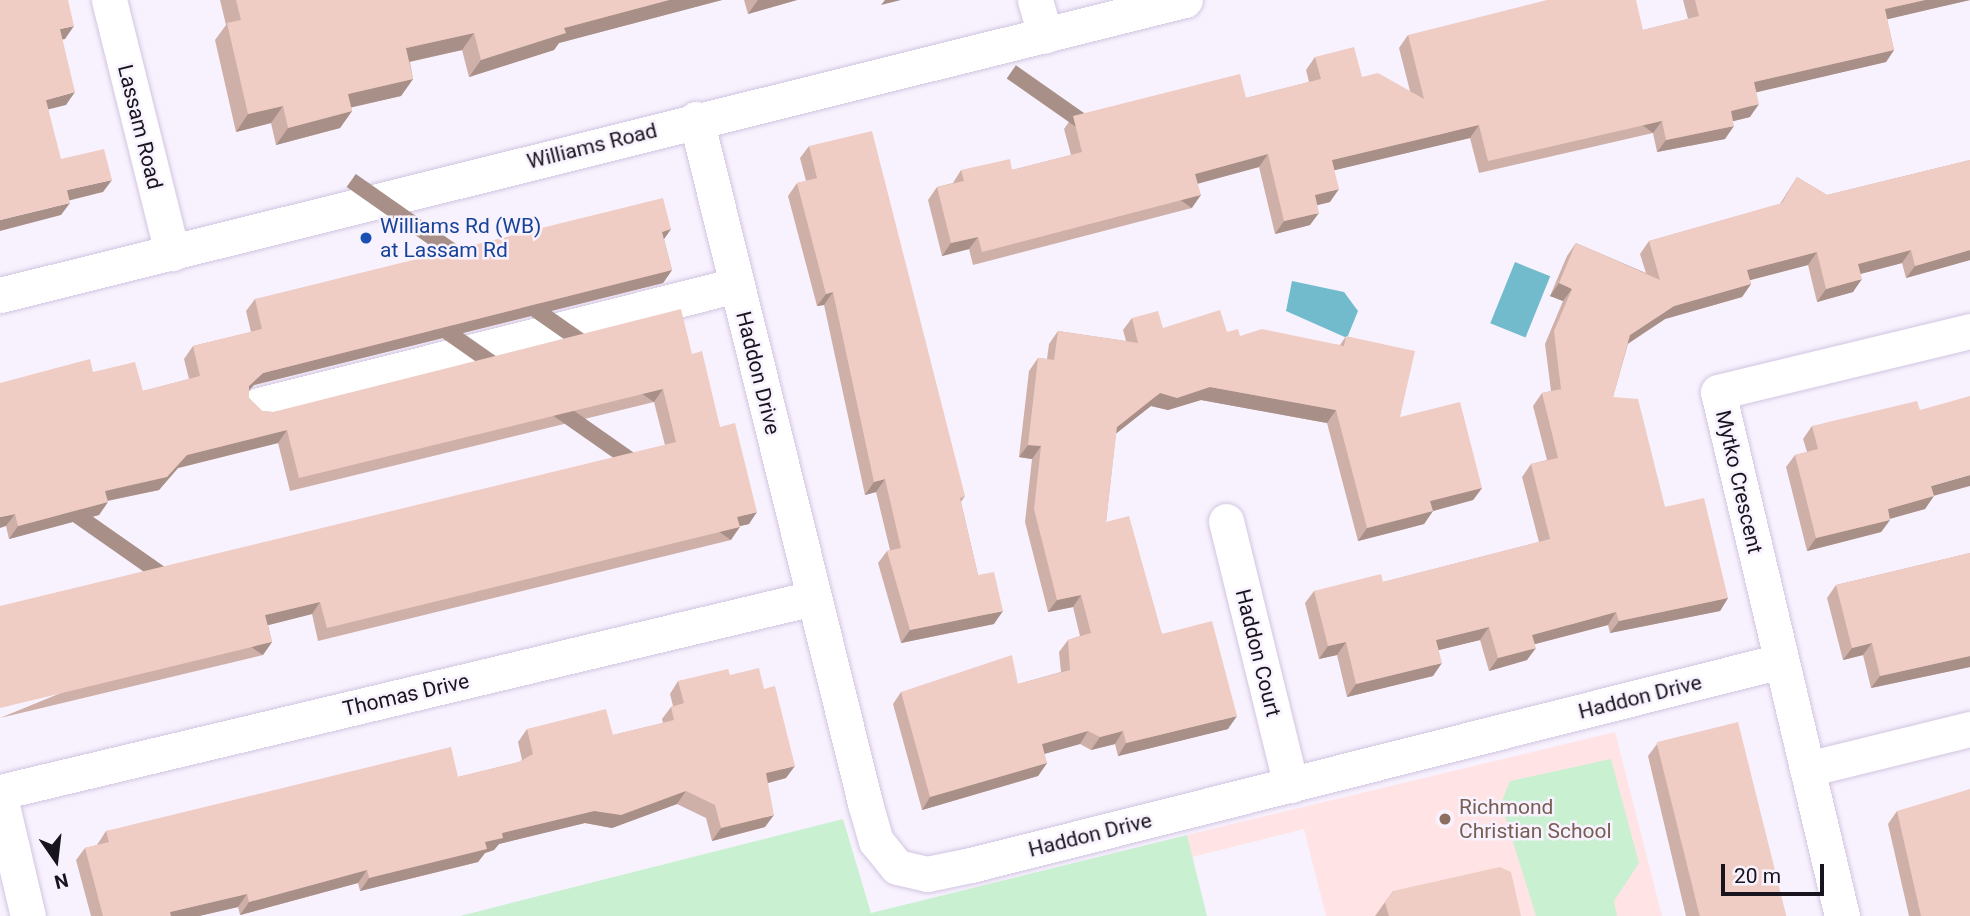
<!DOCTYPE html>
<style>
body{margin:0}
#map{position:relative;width:1970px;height:916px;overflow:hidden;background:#f8f2fe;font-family:Roboto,sans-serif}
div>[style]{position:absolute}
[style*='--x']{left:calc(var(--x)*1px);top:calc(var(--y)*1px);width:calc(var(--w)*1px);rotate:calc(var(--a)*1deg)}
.education>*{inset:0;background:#ffe3e5}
.green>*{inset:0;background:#c9f1d1}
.water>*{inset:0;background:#71bbcd;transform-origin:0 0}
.roads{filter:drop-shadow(0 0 2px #d2c5e1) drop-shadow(0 0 2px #d2c5e1)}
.minor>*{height:35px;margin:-17.5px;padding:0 17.5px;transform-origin:17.5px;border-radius:17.5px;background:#fff}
.wall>*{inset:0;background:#ceb0a9}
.shaded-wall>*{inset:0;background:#a89089;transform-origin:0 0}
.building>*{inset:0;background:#f0cdc4;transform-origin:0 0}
.dots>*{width:19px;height:19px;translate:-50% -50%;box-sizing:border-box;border:4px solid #f8f2fe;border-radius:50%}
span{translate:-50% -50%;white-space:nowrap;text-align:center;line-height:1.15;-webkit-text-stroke:5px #f8f2fe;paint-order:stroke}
.street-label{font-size:21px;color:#18141d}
.transit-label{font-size:21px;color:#164399}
.left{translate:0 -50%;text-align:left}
.education-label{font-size:21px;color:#785e54}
.north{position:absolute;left:21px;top:825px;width:70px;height:70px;-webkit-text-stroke:5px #f8f2fe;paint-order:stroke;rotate:166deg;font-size:19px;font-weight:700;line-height:28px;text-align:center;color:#18141d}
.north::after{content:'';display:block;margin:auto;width:24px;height:32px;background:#18141d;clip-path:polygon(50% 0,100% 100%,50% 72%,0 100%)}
.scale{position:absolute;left:1721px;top:864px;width:103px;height:32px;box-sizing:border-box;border:4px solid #18141d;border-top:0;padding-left:9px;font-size:21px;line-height:24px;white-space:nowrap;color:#18141d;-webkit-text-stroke:5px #f8f2fe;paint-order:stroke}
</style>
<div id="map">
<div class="education">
<i style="clip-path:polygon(1615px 732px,1662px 916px,1326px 916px,1304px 829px,1192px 857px,1187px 835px)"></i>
</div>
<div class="green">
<i style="clip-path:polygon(1611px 759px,1639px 863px,1614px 901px,1617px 916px,1536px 916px,1501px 803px,1510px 781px)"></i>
<i style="clip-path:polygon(843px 819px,871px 913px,1187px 835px,1207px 916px,460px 916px)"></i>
</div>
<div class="water">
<i style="left:1515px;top:262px;width:38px;height:66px;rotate:22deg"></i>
<i style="clip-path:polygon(1292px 281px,1344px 292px,1358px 311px,1347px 338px,1286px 311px)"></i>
</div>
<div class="roads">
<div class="minor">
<i style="--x:109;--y:0;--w:261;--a:76"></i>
<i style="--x:1035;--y:0;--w:37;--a:74"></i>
<i style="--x:696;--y:119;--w:705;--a:76.12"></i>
<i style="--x:865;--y:803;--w:40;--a:74"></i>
<i style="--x:876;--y:841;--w:33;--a:51"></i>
<i style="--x:897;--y:867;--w:31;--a:13"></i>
<i style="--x:927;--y:874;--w:45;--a:-11.6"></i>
<i style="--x:971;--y:865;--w:835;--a:-14.14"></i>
<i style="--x:0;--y:295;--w:1221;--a:-13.98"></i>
<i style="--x:259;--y:405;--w:493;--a:-14.1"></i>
<i style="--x:1226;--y:521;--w:272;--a:76.2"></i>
<i style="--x:1807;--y:769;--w:168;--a:-13.8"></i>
<i style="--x:0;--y:792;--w:836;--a:-13.42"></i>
<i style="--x:0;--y:797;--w:122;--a:76.8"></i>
<i style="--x:1842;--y:916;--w:538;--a:-103.31"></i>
<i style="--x:1718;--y:392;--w:259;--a:-13.6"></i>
</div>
</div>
<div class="wall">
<i style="clip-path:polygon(220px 0,722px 0,559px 43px,554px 50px,469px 77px,462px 50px,410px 62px,413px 79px,401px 96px,351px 107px,352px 111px,340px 128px,276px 145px,271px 123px,236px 132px,215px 40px,226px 25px)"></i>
<i style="clip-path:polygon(744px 0,797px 0,748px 14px)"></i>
<i style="clip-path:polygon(1683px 0,1970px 0,1887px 19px,1894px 50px,1886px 62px,1756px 92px,1750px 117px,1733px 121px,1725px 139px,1657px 152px,1653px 133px,1479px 173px,1470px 138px,1334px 170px,1330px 202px,1317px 205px,1310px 225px,1275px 234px,1259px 167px,1198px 183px,1192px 208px,973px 265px,969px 249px,942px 256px,928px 200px,937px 187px,953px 183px,961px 170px,1012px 170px,1071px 155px,1064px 129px,1073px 116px,1246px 98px,1309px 82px,1306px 70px,1315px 57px,1362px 77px,1410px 91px,1399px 48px,1408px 35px,1643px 30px,1688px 19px)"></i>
<i style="clip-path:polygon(809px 146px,965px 496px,961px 502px,978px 575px,994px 624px,901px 643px,878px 563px,887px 551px,890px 550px,876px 492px,865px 495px,824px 305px,817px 306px,788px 196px,797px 183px,806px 181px,800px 158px)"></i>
<i style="clip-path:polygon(1970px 160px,1970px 260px,1906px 278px,1902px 263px,1860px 274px,1853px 292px,1817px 302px,1808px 265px,1750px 280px,1751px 284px,1742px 297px,1665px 319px,1628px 344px,1613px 397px,1665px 507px,1728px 598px,1720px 611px,1610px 633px,1608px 625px,1535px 644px,1527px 660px,1489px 671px,1480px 640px,1438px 650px,1433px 676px,1347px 697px,1337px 655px,1319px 659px,1305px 603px,1314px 591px,1383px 582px,1539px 542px,1522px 477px,1531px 464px,1547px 460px,1533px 406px,1542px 393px,1551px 391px,1545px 344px,1563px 301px,1550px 296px,1567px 256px,1576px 243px,1646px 273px,1640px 254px,1649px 241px,1780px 204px,1797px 177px,1827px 195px)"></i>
<i style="clip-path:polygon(671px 229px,664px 239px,672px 270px,663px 283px,254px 385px,249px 391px,249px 398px,262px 411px,273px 412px,692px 354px,720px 427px,749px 524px,739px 526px,731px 540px,318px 641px,312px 614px,268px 625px,272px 642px,263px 655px,0 718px,665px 445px,654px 402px,290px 491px,278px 443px,178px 468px,159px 490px,108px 501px,99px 515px,9px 539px,6px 526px,93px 372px,143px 391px,189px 379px,184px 359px,193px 346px,251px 332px,246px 311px,255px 299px)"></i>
<i style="clip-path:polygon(1132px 318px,1163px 328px,1227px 332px,1240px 336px,1340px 345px,1346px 336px,1400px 417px,1482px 488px,1473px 500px,1433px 511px,1424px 524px,1358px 541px,1327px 423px,1201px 400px,1168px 410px,1151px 406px,1116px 433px,1106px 522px,1162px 634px,1228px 729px,1118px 756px,1115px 744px,1091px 750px,1080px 744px,1044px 754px,1047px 763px,1038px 776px,922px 810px,893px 704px,901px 692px,1018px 684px,1061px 672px,1059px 652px,1068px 640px,1080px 636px,1073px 607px,1048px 612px,1025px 522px,1032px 459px,1019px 457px,1029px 371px,1038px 358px,1047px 359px,1049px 344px,1058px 331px,1126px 341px,1123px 330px)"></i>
<i style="clip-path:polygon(1812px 426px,1934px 495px,1925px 509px,1890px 518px,1890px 520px,1881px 532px,1807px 551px,1786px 467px,1795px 455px,1807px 452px,1803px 439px)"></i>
<i style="clip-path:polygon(1970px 553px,1970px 667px,1871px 688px,1863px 655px,1843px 660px,1827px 598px,1836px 585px)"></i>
<i style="clip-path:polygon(730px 675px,786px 778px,768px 783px,765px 827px,712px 841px,706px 818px,677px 804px,612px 828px,585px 823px,499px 844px,494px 850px,485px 853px,478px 862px,360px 891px,358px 883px,240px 915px,238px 907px,199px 916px,91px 916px,76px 860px,85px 848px,97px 845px,106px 831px,458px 777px,519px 762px,522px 760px,518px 742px,527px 729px,613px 735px,663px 723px,662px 719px,671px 707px,673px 706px,670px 694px,678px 681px)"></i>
<i style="clip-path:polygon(1657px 744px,1786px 916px,1686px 916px,1648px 756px)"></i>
<i style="clip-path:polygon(1897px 811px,1970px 916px,1909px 916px,1888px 824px)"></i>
<i style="clip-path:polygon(1393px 891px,1521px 916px,1375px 916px)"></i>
</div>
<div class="shaded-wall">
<i style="clip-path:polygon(669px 0,722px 0,559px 43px,554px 50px,469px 77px,481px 60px,564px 28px)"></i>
<i style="clip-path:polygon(758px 0,797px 0,748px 14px)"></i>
<i style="clip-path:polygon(885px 0,901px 0,881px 5px)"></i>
<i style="clip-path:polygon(1925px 0,1970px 0,1876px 22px,1885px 9px)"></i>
<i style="clip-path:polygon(74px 26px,65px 39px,51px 42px,60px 29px)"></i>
<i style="clip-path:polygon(474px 33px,462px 50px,394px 65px,406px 48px)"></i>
<i style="clip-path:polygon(1894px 50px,1886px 62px,1745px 95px,1754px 82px)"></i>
<i style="clip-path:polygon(413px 79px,401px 96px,336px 111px,348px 94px)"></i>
<i style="clip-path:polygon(75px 92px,66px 105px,38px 112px,46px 100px)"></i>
<i style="clip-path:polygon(1759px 104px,1750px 117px,1722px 124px,1731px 111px)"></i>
<i style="clip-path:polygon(283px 106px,271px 123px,236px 132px,248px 114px)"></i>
<i style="clip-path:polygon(352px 111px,340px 128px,276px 145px,288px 128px)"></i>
<i style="left:1662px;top:121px;width:15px;height:179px;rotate:127deg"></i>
<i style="clip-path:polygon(1479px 125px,1470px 138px,1323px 173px,1332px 160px)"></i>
<i style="clip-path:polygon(1734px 126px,1725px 139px,1657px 152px,1666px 140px)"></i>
<i style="clip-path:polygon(1268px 154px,1259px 167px,1186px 187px,1195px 174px)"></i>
<i style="clip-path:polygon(112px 180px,103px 192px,59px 203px,67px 190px)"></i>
<i style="clip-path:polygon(1339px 189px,1330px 202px,1306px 208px,1315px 195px)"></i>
<i style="left:1201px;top:195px;width:16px;height:226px;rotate:125deg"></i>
<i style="clip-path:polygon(70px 203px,61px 215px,0 231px,0 220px)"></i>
<i style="clip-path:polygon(1319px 213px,1310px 225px,1275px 234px,1284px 221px)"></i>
<i style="clip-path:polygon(671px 229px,662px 242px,662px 232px)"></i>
<i style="clip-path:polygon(978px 237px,969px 249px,942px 256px,951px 243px)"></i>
<i style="clip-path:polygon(1911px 250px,1902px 263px,1849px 277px,1858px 264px)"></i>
<i style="clip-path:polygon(1970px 250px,1970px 260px,1906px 278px,1915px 266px)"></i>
<i style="clip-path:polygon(1817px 252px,1808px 265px,1739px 283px,1747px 270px)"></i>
<i style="clip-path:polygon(672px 270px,663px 283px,254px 385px,240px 399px,249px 386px,263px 373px)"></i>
<i style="clip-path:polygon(1862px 279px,1853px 292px,1817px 302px,1826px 289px)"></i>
<i style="clip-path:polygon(1559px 283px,1572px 289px,1563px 301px,1550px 296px)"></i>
<i style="clip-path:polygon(1751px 284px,1742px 297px,1665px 319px,1621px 348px,1630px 335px,1674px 306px)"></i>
<i style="clip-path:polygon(833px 292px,824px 305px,817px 306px,826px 294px)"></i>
<i style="clip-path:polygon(1210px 387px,1336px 410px,1327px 423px,1201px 400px,1168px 410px,1151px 406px,1108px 440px,1117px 427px,1160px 393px)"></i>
<i style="left:663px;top:389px;width:16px;height:375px;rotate:125deg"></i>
<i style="clip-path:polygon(287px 430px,278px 443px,178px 468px,159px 490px,96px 503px,105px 491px,187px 455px)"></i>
<i style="clip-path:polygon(1028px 445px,1041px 446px,1032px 459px,1019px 457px)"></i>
<i style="clip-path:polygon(1970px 475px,1970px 486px,1922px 499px,1931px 486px)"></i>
<i style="clip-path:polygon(885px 479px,876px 492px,865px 495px,874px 482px)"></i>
<i style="clip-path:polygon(1482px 488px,1473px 500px,1422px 514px,1430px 501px)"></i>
<i style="clip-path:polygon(1934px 496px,1925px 509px,1879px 522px,1888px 509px)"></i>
<i style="clip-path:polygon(108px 502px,99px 515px,9px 539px,18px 526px)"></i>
<i style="clip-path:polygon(1433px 511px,1424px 524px,1358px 541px,1367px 528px)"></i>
<i style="clip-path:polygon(757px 512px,749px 524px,728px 529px,737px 517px)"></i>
<i style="clip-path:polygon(15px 514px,6px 526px,0 528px,0 517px)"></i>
<i style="clip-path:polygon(1890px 520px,1881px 532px,1807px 551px,1816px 538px)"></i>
<i style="left:740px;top:527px;width:16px;height:425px;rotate:125deg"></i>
<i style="clip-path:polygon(1081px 595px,1073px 607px,1048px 612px,1057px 600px)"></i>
<i style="clip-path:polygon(1728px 598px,1720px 611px,1610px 633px,1619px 621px)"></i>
<i style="clip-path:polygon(320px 602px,312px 614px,257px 628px,265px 615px)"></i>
<i style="clip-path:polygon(1003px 611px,994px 624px,901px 643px,910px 630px)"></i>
<i style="clip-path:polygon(1616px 612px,1608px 625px,1524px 647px,1532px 635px)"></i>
<i style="clip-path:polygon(1489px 627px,1480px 640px,1427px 653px,1436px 640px)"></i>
<i style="left:272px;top:642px;width:16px;height:280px;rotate:125deg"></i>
<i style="clip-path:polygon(1346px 642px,1337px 655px,1319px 659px,1328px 646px)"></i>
<i style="clip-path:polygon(1872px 643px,1863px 655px,1843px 660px,1852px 648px)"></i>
<i style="clip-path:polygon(1536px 648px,1527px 660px,1489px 671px,1498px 658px)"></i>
<i style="clip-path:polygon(1970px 656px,1970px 667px,1871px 688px,1880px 676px)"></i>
<i style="clip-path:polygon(1442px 663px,1433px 676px,1347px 697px,1356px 684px)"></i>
<i style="clip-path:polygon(1237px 716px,1228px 729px,1118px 756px,1126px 743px)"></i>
<i style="clip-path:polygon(1088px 731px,1080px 744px,1033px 757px,1042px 744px)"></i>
<i style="clip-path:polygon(1123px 731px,1115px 744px,1091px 750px,1100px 737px)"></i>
<i style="clip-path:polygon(1047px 763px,1038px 776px,922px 810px,930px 797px)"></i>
<i style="clip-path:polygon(795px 766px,786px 778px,757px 786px,766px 773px)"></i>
<i style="clip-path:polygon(686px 791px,677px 804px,612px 828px,585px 823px,499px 844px,494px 850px,485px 853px,478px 862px,360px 891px,369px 878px,485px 842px,502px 833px,594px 811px)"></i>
<i style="clip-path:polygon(774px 815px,765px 827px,712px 841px,721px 828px)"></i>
<i style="clip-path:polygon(367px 870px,358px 883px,240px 915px,249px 902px)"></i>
<i style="clip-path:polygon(247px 894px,238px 907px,199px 916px,168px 916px,170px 912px)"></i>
</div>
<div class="building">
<i style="clip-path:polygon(0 0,68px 0,74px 26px,60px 29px,75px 92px,46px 100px,61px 159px,104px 149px,112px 180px,67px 190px,70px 203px,0 220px)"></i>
<i style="clip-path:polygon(236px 0,669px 0,564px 28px,566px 33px,481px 60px,474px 33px,406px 48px,413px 79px,348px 94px,352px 111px,288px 128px,283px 106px,248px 114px,227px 23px,241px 20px)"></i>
<i style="clip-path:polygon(1547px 0,1636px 0,1643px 30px,1699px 16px,1695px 0,1925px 0,1885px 9px,1894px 50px,1754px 82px,1759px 104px,1731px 111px,1734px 126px,1666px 140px,1662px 121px,1488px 161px,1479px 125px,1332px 160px,1339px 189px,1315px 195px,1319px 213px,1284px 221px,1268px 154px,1195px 174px,1201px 195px,982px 252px,978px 237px,951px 243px,937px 187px,964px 181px,961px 170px,1010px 159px,1012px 170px,1082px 152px,1073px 116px,1240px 74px,1246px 98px,1321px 79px,1315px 57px,1354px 47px,1362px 77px,1378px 73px,1424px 99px,1408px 35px)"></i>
<i style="clip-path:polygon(872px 131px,965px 496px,960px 498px,978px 575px,994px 572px,1003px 611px,910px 630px,887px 551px,901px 548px,885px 479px,874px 482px,833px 292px,826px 294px,797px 183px,817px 178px,809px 146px)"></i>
<i style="clip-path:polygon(1970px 160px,1970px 250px,1915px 266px,1911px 250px,1858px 264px,1862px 279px,1826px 289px,1817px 252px,1747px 270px,1751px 284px,1674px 306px,1630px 335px,1613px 397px,1638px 399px,1665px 507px,1704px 498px,1728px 598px,1619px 621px,1616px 612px,1532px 635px,1536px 648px,1498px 658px,1489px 627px,1436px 640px,1442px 663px,1356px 684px,1346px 642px,1328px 646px,1314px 591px,1381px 574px,1383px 582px,1550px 539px,1531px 464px,1558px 458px,1542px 393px,1561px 389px,1554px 331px,1572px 289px,1559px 283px,1576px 243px,1660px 280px,1649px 241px,1782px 203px,1797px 177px,1827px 195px)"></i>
<i style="clip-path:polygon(663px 198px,671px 229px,662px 232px,672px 270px,263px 373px,249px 386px,249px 398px,262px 411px,273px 412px,681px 309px,692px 354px,702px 351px,720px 427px,735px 423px,757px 512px,737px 517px,740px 527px,327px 628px,320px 602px,265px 615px,272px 642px,0 708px,0 606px,676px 442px,663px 389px,299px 478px,287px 430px,187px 455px,167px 477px,105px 491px,108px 502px,18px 526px,15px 514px,0 517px,0 383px,90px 359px,93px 372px,135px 362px,143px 391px,200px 376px,193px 346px,262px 329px,255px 299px)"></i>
<i style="clip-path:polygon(1220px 310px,1227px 332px,1238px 329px,1240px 336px,1262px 329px,1344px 346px,1346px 336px,1415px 351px,1400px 417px,1460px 402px,1482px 488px,1430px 501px,1433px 511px,1367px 528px,1336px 410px,1210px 387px,1177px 398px,1160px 393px,1117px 427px,1106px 522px,1129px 516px,1162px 634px,1212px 621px,1237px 716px,1126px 743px,1123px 731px,1100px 737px,1088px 731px,1042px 744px,1047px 763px,930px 797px,901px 692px,1012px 655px,1018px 684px,1070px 670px,1068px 640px,1091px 633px,1081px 595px,1057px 600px,1034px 509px,1041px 446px,1028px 445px,1038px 358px,1054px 360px,1058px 331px,1138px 343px,1132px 318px,1158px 311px,1163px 328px)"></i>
<i style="clip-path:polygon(1970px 396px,1970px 475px,1931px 486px,1934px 496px,1888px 509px,1890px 520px,1816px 538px,1795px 455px,1818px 449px,1812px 426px,1917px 401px,1920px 410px)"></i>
<i style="clip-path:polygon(1970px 553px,1970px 656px,1880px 676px,1872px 643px,1852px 648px,1836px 585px)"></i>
<i style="clip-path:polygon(759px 668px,764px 689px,775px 686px,795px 766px,766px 773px,774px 815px,721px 828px,715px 805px,686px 791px,621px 815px,594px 811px,502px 833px,503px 838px,485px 842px,487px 849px,369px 878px,367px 870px,249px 902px,247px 894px,170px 912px,171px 916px,103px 916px,85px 848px,109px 842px,106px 831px,451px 747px,458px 777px,519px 762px,533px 754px,527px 729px,606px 709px,613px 735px,674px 720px,671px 707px,684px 703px,678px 681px,728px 669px,730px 675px)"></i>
<i style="left:1738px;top:722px;width:200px;height:84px;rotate:76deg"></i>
<i style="clip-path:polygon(1970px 789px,1970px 916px,1921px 916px,1897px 811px)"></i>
<i style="clip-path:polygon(1500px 867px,1511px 872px,1521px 916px,1389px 916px,1385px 902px,1393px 891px)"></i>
</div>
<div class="dots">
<i style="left:366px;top:238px;background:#1a4fb4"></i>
<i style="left:1445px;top:819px;background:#8d6e63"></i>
</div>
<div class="street-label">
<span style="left:140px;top:127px;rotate:76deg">Lassam Road</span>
<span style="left:592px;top:146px;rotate:-14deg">Williams Road</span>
<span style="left:758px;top:373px;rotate:76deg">Haddon Drive</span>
<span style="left:1739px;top:482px;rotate:77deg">Mytko Crescent</span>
<span style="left:1258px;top:653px;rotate:76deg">Haddon Court</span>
<span style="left:406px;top:695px;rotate:-13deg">Thomas Drive</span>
<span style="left:1640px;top:697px;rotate:-14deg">Haddon Drive</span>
<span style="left:1090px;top:835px;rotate:-14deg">Haddon Drive</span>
</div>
<div class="transit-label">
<span class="left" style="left:380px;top:238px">Williams Rd (WB)<br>at Lassam Rd</span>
</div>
<div class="education-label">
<span class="left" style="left:1459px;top:819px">Richmond<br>Christian School</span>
</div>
<div class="north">N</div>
<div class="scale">20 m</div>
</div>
